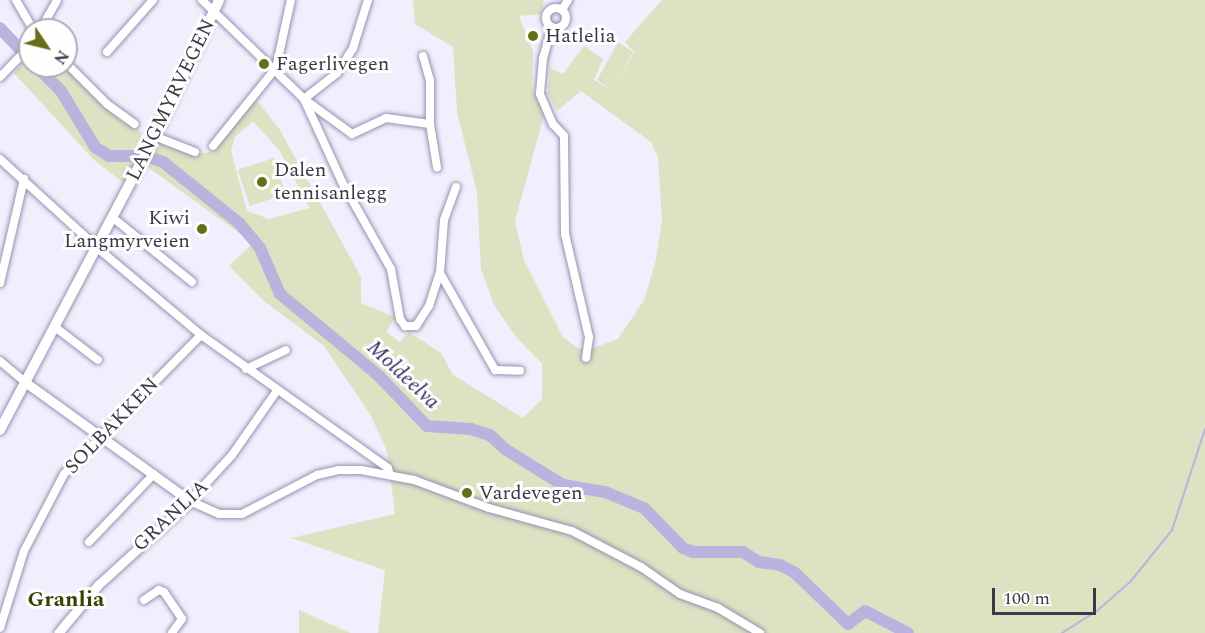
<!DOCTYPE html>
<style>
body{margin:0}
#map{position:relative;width:1205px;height:633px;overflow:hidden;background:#f1effd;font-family:Spectral,serif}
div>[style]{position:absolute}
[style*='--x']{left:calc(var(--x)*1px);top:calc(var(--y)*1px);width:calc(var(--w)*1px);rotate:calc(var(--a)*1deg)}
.green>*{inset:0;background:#dce2c2;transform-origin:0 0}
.stream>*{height:2px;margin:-1px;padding:0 1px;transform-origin:1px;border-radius:1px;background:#b9b4dd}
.river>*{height:12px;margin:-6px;padding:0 6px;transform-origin:6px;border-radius:6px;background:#b9b4dd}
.roads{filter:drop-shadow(0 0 2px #9692b1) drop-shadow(0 0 2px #9692b1)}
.minor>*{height:8px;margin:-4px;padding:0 4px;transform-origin:4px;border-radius:4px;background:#fff}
.minor>.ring{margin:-4px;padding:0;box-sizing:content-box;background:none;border:8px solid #fff;border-radius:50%}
.tertiary>*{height:9px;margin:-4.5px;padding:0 4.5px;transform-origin:4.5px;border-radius:4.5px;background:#fff}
.secondary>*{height:10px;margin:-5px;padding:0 5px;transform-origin:5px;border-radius:5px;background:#fff}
.dots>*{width:16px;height:16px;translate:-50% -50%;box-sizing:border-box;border:3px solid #fefefe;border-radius:50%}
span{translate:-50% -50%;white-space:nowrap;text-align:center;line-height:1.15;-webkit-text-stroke:6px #fefefe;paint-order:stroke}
.poi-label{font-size:20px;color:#3a3946}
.left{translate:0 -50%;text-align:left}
.right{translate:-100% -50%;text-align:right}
.street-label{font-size:20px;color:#3a3946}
.water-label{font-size:21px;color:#34295c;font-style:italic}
.quarter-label{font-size:22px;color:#3b4102;font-weight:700}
.north{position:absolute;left:18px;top:18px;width:60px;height:60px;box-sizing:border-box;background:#fefefe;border:2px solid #b0afb4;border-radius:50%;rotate:125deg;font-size:16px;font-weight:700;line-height:24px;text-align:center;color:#3a3946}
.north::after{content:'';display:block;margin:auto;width:21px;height:27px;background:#666f17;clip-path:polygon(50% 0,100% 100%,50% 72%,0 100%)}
.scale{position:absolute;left:992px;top:588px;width:104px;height:27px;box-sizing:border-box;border:3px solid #3a3946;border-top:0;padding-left:8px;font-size:18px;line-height:21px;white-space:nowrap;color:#3a3946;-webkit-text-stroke:4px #fefefe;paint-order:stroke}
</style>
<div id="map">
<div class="green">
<i style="clip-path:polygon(evenodd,413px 0,544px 0,541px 14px,519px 16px,533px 52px,532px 87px,544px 115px,515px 221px,524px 260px,563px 337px,579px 349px,590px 349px,618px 339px,644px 300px,656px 260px,662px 220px,658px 157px,651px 142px,581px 91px,557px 111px,548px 94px,550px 68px,563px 74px,584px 46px,603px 59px,594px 80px,612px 91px,597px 80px,618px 42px,633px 52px,614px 87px,634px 52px,625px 42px,662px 0,1205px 0,1205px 633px,378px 633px,385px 570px,291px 538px,395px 514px,387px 451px,370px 414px,324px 346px,264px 301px,229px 266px,251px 245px,250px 241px,138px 160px,125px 184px,94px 160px,14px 73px,30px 53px,30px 66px,66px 66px,146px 137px,192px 154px,211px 152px,255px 98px,280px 130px,361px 277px,361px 303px,395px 317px,386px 332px,400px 342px,409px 332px,441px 353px,453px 375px,523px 418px,542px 399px,542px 364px,517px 338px,494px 305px,481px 269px,477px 192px,457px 112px,453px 47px,415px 24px,413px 0,253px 121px,279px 150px,310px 208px,269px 219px,247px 211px,231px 151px,235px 137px,253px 121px)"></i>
<i style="left:274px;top:158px;width:38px;height:38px;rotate:72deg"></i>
<i style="clip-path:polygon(299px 610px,350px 633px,299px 633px)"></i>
</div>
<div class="stream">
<i style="--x:1062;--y:633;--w:43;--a:-32.6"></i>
<i style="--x:1098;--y:610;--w:44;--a:-41.3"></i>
<i style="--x:1131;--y:581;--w:65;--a:-51.2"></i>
<i style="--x:1172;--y:530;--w:106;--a:-71.9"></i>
</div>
<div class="river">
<i style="--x:0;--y:28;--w:44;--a:46.8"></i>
<i style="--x:36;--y:66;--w:35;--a:45"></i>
<i style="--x:61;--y:91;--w:66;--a:58.7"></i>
<i style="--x:95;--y:147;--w:17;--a:33"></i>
<i style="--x:109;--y:156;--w:37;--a:0"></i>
<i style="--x:146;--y:156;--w:18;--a:19"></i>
<i style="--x:163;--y:162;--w:99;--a:38.8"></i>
<i style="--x:240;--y:224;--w:31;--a:50"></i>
<i style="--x:260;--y:248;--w:50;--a:66.5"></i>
<i style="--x:280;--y:294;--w:129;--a:39.6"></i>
<i style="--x:379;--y:376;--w:69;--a:46.2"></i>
<i style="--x:427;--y:426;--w:44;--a:3.9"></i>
<i style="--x:471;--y:429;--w:20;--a:18"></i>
<i style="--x:490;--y:435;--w:21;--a:43"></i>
<i style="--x:505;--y:449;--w:68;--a:31.8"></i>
<i style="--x:563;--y:485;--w:43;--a:9.5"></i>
<i style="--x:605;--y:492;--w:42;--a:22.3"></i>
<i style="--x:644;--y:508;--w:56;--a:45.7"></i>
<i style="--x:683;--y:548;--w:11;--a:22"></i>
<i style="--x:693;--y:552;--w:50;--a:0"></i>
<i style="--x:743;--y:552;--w:19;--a:32"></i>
<i style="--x:759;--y:562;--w:21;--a:8"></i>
<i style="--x:780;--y:565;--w:16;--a:27"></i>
<i style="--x:794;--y:572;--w:75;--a:43.9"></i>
<i style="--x:848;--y:624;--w:21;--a:-37"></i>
<i style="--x:865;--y:611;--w:48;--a:27.1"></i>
</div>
<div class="roads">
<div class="minor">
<i style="--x:16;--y:0;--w:34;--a:60"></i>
<i style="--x:202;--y:0;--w:142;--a:44.1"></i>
<i style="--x:304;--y:99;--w:42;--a:-38.2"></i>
<i style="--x:337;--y:73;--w:30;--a:-57"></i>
<i style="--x:353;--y:48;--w:50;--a:-72.6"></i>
<i class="ring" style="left:546px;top:8px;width:12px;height:12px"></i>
<i style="--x:562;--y:10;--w:12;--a:-59"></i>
<i style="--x:552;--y:27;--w:33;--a:106"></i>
<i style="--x:543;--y:59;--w:35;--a:95"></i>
<i style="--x:540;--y:94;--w:33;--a:67"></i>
<i style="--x:553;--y:124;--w:16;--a:47"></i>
<i style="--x:564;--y:136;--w:98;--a:89.4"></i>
<i style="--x:565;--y:234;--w:106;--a:76.9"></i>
<i style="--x:589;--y:337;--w:21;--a:98"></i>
<i style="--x:40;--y:30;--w:34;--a:-60"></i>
<i style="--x:107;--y:52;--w:69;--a:-48.5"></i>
<i style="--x:423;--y:56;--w:25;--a:74"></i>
<i style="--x:430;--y:80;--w:44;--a:90"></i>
<i style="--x:430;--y:124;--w:44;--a:80.8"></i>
<i style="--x:66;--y:63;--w:58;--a:45"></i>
<i style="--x:107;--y:104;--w:34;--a:36"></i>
<i style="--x:0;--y:77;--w:43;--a:-45.9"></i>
<i style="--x:304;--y:99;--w:91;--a:65.4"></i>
<i style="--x:342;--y:182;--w:100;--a:60.6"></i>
<i style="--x:391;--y:269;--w:51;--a:79.8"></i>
<i style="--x:400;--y:319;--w:9;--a:54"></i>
<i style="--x:405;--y:326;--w:11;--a:0"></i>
<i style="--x:416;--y:326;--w:24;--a:-57"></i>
<i style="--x:429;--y:306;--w:35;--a:-72"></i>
<i style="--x:440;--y:273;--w:53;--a:-85.7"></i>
<i style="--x:444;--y:220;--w:35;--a:-70"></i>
<i style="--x:304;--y:99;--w:59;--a:36.1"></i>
<i style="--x:352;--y:134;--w:38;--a:-25"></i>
<i style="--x:386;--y:118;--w:44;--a:7.8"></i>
<i style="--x:154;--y:136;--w:44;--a:21.3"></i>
<i style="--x:213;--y:146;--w:100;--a:-51.1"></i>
<i style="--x:276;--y:68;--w:70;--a:-77.6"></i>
<i style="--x:0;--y:159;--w:137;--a:42.3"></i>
<i style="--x:101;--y:251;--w:131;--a:40"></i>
<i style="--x:201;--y:335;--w:229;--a:35.4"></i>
<i style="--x:388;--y:468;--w:7;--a:74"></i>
<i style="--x:112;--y:217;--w:103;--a:39.1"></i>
<i style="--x:440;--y:273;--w:112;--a:60.4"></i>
<i style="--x:495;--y:370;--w:25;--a:2"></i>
<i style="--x:0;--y:283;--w:107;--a:-77"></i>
<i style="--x:55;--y:327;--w:54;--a:37.5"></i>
<i style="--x:0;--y:361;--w:33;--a:40"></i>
<i style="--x:246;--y:369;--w:44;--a:-25.4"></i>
<i style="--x:276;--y:392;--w:77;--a:124.9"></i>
<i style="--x:232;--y:455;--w:62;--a:132.4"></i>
<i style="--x:190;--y:501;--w:32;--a:24"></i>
<i style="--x:219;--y:514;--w:23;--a:0"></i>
<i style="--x:242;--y:514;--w:85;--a:-27.5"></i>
<i style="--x:317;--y:475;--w:22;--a:-13"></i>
<i style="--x:338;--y:470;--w:23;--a:0"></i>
<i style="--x:361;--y:470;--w:54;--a:10.7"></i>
<i style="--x:414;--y:480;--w:80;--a:20.5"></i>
<i style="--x:489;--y:508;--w:86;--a:15.5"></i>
<i style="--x:572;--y:531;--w:78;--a:27.6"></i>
<i style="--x:641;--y:567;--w:47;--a:34.7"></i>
<i style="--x:680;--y:594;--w:40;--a:20.2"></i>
<i style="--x:718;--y:608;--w:49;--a:30.8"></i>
<i style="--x:89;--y:542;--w:94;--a:-46.3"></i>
<i style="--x:144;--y:600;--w:18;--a:-34"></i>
<i style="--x:159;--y:590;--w:5;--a:22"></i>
<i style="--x:164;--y:592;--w:32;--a:56"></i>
<i style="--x:182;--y:619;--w:17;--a:126"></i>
<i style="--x:0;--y:628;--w:81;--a:-72.7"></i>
<i style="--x:24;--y:551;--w:87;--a:-62.5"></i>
<i style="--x:64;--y:474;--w:195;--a:-45.4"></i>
</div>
<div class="tertiary">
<i style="--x:25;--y:382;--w:203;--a:35.8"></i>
<i style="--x:190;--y:501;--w:125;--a:137.6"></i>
<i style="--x:98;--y:585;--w:62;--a:129.8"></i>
</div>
<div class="secondary">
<i style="--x:0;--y:430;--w:326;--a:-62.2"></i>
<i style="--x:152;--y:142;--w:157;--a:-64.7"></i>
</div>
</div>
<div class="dots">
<i style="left:533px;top:36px;background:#666f17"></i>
<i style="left:264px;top:64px;background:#666f17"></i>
<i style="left:262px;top:182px;background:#666f17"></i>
<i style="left:202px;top:229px;background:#666f17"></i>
<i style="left:467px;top:493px;background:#666f17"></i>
</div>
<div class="poi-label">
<span class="left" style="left:545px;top:36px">Hatlelia</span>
<span class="left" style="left:276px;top:64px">Fagerlivegen</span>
<span class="left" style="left:274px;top:182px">Dalen<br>tennisanlegg</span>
<span class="right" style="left:190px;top:230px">Kiwi<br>Langmyrveien</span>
<span class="left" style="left:479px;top:493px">Vardevegen</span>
</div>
<div class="street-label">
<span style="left:171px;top:100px;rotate:-64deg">LANGMYRVEGEN</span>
<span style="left:112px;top:426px;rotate:-46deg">SOLBAKKEN</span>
<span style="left:171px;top:516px;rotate:-43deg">GRANLIA</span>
</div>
<div class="water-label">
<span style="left:403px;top:375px;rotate:43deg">Moldeelva</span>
</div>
<div class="quarter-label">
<span style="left:66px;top:600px">Granlia</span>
</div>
<div class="north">N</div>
<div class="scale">100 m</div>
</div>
